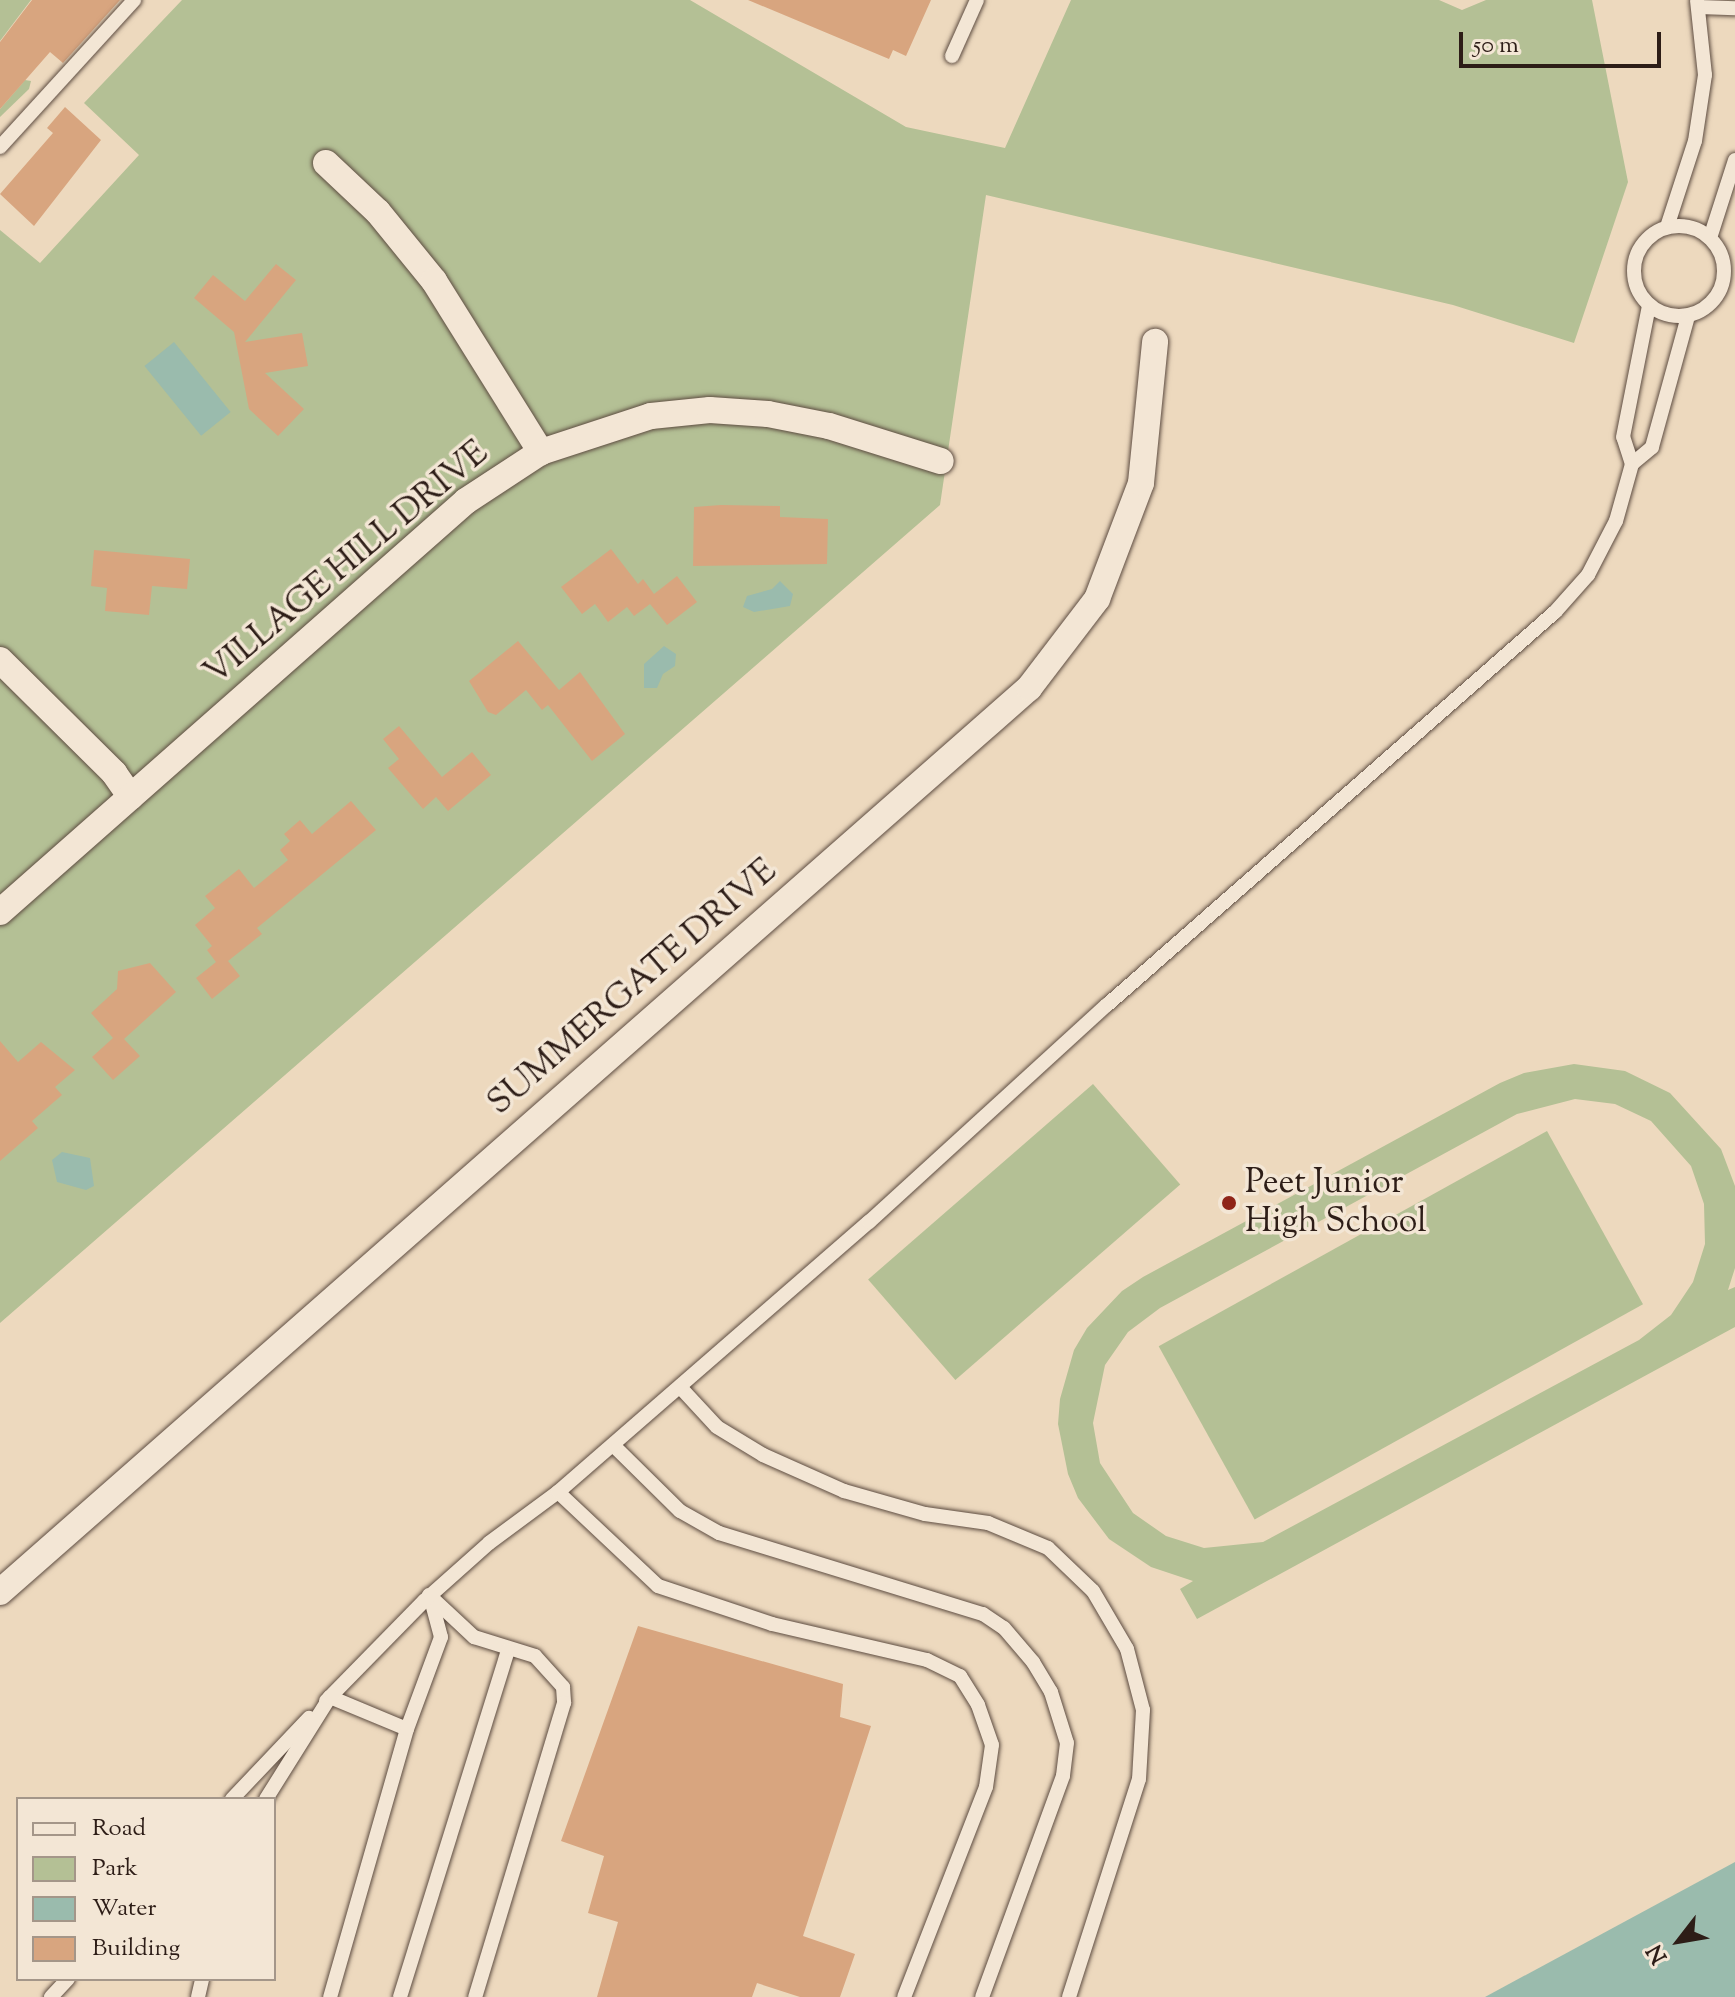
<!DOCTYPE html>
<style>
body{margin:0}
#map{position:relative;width:1735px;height:1997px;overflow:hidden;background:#edd9be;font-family:"Sorts Mill Goudy",serif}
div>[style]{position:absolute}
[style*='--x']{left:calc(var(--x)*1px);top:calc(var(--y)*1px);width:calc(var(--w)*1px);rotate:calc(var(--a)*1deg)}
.green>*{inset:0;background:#b4c095;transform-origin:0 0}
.water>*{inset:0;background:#9abbad;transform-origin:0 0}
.building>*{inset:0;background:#d8a57f}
.roads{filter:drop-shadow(0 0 2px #5d4c41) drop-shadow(0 0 2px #5d4c41)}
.lane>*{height:14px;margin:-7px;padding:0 7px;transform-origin:7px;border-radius:7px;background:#f3e6d5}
.lane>.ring{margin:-7px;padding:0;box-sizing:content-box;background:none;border:14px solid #f3e6d5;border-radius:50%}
.street>*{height:26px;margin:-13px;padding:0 13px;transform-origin:13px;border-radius:13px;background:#f3e6d5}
.dots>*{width:22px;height:22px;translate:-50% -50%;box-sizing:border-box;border:4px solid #f3e6d5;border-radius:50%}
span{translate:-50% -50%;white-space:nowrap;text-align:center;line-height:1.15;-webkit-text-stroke:7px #f3e6d5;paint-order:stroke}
.street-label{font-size:34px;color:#2d1d17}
.poi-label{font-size:34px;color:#2d1d17}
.left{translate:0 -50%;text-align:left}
.legend{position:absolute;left:16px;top:1797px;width:260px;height:184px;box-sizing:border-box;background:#f3e6d5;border:2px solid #a49689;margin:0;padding:10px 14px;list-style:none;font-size:24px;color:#2d1d17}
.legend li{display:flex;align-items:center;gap:16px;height:40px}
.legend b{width:40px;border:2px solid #a49689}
.north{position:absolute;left:1639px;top:1901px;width:80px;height:80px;-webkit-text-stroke:6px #f3e6d5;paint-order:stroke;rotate:239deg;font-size:22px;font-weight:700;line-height:32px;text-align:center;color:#2d1d17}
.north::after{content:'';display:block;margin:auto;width:28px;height:36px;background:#2d1d17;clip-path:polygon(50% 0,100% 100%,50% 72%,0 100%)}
.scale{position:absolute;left:1459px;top:32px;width:202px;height:36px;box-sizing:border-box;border:4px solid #2d1d17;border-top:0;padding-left:10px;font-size:24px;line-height:28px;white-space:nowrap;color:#2d1d17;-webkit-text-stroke:6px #f3e6d5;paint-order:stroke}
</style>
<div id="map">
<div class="green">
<i style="clip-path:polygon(0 0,31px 0,0 41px)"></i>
<i style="clip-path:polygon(182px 0,690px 0,906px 127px,1005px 148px,1071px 0,1439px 0,1462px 10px,1486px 0,1592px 0,1628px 182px,1574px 343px,1453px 305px,986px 195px,940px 505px,0 1323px,0 230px,40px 263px,139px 155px,84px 103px)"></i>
<i style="clip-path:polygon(25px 80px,31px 81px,29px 89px,0 117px,0 109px)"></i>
<i style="clip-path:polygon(evenodd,1574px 1064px,1625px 1071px,1670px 1093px,1721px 1149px,1735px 1186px,1735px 1268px,1728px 1290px,1735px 1287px,1735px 1327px,1197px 1619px,1180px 1589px,1193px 1581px,1151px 1567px,1109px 1539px,1078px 1498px,1068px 1474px,1058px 1424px,1060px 1399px,1074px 1350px,1087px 1328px,1122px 1291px,1143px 1277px,1500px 1083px,1524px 1073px,1574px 1064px,1575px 1099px,1615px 1104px,1651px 1121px,1691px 1166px,1704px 1204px,1705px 1244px,1693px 1282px,1671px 1315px,1639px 1340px,1263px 1542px,1204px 1548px,1166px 1536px,1133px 1513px,1100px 1463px,1093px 1423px,1105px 1365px,1128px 1332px,1160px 1308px,1517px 1114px,1575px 1099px)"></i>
<i style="left:1093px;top:1084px;width:133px;height:298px;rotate:49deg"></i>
<i style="left:1547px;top:1131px;width:198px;height:444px;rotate:61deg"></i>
</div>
<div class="water">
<i style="left:174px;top:342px;width:90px;height:38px;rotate:51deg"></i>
<i style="clip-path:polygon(780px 581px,793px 594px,790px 606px,754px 612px,743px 607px,747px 596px,772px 589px)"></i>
<i style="clip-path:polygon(664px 646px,676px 654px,675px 666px,663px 674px,657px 688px,644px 688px,644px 664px)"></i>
<i style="clip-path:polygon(62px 1152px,90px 1158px,94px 1186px,86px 1190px,57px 1182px,52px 1160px)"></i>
<i style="clip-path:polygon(1735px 1862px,1735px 1997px,1485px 1997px)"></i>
</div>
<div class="building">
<i style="clip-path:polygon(32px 0,120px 0,63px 63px,50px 52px,0 109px,0 42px)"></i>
<i style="clip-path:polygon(748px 0,931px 0,906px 56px,893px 50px,889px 59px)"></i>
<i style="clip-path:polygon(65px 107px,101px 140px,34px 226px,0 194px,53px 133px,47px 128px)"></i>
<i style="clip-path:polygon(276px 264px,296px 280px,245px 342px,302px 333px,308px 366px,265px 373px,304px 409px,278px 436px,249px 409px,234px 332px,194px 298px,213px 275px,245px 301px)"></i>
<i style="clip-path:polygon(721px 505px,780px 506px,780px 517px,828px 519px,827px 564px,693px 566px,694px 507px)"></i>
<i style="clip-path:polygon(611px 549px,638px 584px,643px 579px,654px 594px,677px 576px,697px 602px,667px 625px,650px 604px,634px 616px,627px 607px,608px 622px,595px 604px,582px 614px,561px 587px)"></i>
<i style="clip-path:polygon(94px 550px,190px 559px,187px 589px,152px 586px,149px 615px,105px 611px,107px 588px,91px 586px)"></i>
<i style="clip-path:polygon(518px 641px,559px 690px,580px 672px,625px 734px,592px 761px,548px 705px,542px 710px,526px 690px,496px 715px,488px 712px,469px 681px)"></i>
<i style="clip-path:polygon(399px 726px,442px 777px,472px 752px,491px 775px,448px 811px,436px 797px,423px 809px,388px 768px,399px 759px,383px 739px)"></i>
<i style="clip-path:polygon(351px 801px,376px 830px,257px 928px,262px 934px,228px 961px,240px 976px,212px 999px,196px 978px,216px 962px,207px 950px,212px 946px,195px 925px,215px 908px,205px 896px,239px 869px,254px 888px,288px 860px,280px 850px,290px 841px,284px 834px,300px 820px,312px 834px)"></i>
<i style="clip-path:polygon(150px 963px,176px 992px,124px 1039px,140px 1056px,113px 1080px,92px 1057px,113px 1038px,91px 1013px,117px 989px,118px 971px)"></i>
<i style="clip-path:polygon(0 1041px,18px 1062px,41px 1042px,75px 1070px,55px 1087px,62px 1095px,32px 1121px,38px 1128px,0 1161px)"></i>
<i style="clip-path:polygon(638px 1626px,843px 1684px,840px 1717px,871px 1726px,803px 1936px,855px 1954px,840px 1997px,800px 1997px,757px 1983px,752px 1997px,597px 1997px,618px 1922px,588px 1913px,604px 1856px,561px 1841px)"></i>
</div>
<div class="roads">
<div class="lane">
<i style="--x:1699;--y:7;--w:36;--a:2"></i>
<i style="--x:952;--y:56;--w:61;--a:-65.9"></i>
<i style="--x:0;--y:147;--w:199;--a:-47.6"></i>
<i class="ring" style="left:1634px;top:226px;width:76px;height:76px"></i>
<i style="--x:1667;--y:227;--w:90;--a:-72"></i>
<i style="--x:1695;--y:141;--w:67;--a:-81.4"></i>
<i style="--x:1705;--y:75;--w:75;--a:-96.1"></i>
<i style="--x:1710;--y:238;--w:82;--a:-72.2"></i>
<i style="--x:1632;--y:464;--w:28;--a:-108"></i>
<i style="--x:1623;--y:437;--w:134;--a:-78.8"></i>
<i style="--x:680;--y:1387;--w:54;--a:47.2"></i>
<i style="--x:717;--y:1427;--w:54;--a:31.3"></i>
<i style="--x:763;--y:1455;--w:89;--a:24"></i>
<i style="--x:844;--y:1491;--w:84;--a:15.9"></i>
<i style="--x:925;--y:1514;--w:64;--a:8.1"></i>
<i style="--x:988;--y:1523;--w:65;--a:22.6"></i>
<i style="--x:1048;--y:1548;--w:62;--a:43.7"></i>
<i style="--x:1093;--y:1591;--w:67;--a:59.6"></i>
<i style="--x:1127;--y:1649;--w:63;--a:75.3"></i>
<i style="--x:1143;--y:1710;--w:69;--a:93.3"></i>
<i style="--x:1139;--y:1779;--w:229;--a:107.8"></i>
<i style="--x:613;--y:1445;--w:94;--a:44.6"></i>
<i style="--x:680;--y:1511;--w:45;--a:29.4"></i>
<i style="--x:719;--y:1533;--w:276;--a:17.1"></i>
<i style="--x:983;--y:1614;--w:25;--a:34"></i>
<i style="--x:1004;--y:1628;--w:45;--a:49.5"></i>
<i style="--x:1033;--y:1662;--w:35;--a:59"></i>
<i style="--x:1051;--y:1692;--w:53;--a:72.6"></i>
<i style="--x:1067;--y:1743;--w:33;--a:97"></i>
<i style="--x:1063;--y:1776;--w:235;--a:110.1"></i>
<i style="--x:558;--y:1492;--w:137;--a:43.2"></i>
<i style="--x:658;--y:1586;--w:120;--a:18.4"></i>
<i style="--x:772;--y:1624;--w:159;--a:13.1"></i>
<i style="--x:927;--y:1660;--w:37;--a:26"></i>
<i style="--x:960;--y:1676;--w:34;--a:58"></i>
<i style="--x:978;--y:1705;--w:42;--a:70.7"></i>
<i style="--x:992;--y:1745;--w:42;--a:98.1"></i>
<i style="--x:986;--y:1787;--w:225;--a:111.3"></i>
<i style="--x:429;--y:1595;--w:62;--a:43"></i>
<i style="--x:474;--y:1637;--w:64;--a:17.3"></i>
<i style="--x:535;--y:1656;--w:42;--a:47.9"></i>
<i style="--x:563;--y:1687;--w:16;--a:86"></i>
<i style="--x:564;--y:1703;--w:307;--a:106.8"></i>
<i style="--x:326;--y:1701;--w:6;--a:-45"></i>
<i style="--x:330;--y:1697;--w:83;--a:22.6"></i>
<i style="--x:407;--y:1729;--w:279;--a:106"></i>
<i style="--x:407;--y:1729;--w:98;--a:-69.7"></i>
<i style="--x:441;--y:1637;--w:42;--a:-105"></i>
<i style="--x:232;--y:1799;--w:112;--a:-46.5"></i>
<i style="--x:266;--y:1799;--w:120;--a:-57.9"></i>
<i style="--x:330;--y:1697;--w:134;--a:-45.6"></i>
<i style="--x:424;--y:1601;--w:87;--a:-41.7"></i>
<i style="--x:489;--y:1543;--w:86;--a:-36.5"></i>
<i style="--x:558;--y:1492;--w:412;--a:-41"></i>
<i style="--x:869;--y:1222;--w:322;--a:-42.4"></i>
<i style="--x:1107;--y:1005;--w:596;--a:-41.26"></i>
<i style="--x:1555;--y:612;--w:50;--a:-48.3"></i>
<i style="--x:1588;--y:575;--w:61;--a:-62.6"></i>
<i style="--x:1616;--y:521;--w:59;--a:-74.3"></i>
<i style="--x:1632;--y:464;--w:26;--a:-40"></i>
<i style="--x:1652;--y:447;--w:136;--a:-74.6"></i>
<i style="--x:51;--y:1997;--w:25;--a:-47"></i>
<i style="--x:198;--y:1997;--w:18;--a:-77"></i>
<i style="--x:400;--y:1997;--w:363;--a:-72.7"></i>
</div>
<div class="street">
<i style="--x:326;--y:163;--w:71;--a:43.3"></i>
<i style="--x:378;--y:212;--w:89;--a:50.9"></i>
<i style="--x:434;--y:281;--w:202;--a:58"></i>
<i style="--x:0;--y:660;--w:161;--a:44.7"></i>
<i style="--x:114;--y:773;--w:29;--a:55"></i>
<i style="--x:0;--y:912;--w:621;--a:-41.41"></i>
<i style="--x:466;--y:501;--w:90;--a:-33.2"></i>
<i style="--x:541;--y:452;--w:116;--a:-18.1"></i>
<i style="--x:651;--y:416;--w:59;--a:-5.8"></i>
<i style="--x:710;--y:410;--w:58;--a:3.9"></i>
<i style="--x:768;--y:414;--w:62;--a:11.1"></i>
<i style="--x:829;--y:426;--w:117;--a:17.4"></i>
<i style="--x:0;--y:1592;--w:1370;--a:-41.3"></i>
<i style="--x:1029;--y:688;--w:112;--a:-52.6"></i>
<i style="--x:1097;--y:599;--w:124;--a:-69.2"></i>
<i style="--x:1141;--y:483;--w:142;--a:-84.3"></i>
</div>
</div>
<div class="dots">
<i style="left:1229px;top:1203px;background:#8f2418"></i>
</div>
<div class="street-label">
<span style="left:347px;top:564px;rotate:-40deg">VILLAGE HILL DRIVE</span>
<span style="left:633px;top:988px;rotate:-41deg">SUMMERGATE DRIVE</span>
</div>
<div class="poi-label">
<span class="left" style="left:1245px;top:1203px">Peet Junior<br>High School</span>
</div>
<ul class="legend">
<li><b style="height:10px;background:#f3e6d5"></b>Road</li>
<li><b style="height:22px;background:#b4c095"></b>Park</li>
<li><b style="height:22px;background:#9abbad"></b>Water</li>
<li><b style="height:22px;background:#d8a57f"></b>Building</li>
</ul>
<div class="north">N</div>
<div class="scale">50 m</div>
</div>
